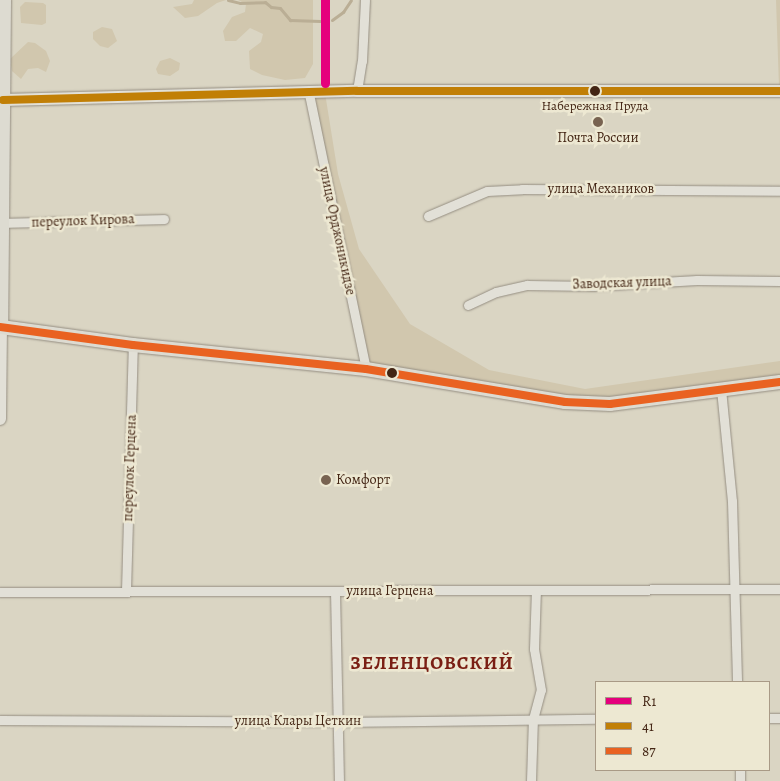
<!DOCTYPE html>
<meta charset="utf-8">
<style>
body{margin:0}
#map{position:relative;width:780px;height:781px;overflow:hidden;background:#dad5c3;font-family:Alegreya,serif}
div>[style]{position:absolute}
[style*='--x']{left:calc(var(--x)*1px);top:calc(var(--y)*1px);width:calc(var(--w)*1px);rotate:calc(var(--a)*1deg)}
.green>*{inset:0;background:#d1c7ae}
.stream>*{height:3px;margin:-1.5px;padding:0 1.5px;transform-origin:1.5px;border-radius:1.5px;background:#baae95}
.roads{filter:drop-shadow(0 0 1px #958e82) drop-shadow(0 0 1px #958e82)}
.street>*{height:9px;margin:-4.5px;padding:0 4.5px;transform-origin:4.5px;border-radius:4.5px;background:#e2e0d7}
.secondary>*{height:12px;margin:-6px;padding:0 6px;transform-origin:6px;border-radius:6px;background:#e2e0d7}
.primary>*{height:14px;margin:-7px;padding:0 7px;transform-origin:7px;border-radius:7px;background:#dddbd1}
.bus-1>*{height:8px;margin:-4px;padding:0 4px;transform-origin:4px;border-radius:4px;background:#c17f06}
.bus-2>*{height:8px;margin:-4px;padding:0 4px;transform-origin:4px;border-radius:4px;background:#e96221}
.rail-1>*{height:9px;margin:-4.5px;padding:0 4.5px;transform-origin:4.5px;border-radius:4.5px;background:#e5007d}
.dots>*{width:14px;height:14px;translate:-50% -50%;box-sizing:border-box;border:2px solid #ede8d2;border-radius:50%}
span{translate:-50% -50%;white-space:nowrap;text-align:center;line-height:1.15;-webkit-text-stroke:5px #ede8d2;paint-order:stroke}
.bus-label{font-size:13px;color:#432514}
.poi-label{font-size:14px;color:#432514}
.left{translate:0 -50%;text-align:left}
.street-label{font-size:14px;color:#432514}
.district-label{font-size:19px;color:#7a1f14;font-weight:700;letter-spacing:1px}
.legend{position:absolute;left:595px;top:681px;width:175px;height:90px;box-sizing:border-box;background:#ede8d2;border:1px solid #a99a86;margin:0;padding:6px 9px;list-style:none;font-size:15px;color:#432514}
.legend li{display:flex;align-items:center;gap:10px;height:25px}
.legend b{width:25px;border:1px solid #a99a86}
</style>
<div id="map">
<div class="green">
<i style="clip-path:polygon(194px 0,226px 0,217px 3px,198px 16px,185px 18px,173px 7px,192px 4px)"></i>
<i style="clip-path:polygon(238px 0,313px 0,313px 64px,305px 78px,285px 80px,262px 75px,250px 69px,249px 51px,261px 42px,263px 34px,250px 28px,236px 41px,225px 41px,223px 31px,232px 17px,245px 12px,246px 4px)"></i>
<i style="clip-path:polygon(776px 0,780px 0,780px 87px,779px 87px)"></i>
<i style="clip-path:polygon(25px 2px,43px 3px,46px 5px,46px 23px,42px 25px,21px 23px,20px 7px)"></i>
<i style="clip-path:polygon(102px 27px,112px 29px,117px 41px,108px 48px,100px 46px,93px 39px,93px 32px)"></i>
<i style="clip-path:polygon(28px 42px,35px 43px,46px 51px,50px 61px,46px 72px,38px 68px,28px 69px,21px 79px,12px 71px,10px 59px)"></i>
<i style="clip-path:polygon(170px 58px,180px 63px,179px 70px,170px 76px,158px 74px,156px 69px,160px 61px)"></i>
<i style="clip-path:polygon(325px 93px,338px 174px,359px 249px,410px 324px,489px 370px,585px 389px,780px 361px,780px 382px,610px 404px,366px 369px,309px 94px)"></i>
</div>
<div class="stream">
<i style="--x:228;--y:0;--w:12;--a:14"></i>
<i style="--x:240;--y:3;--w:25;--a:-2"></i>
<i style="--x:265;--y:2;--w:8;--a:40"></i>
<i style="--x:271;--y:7;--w:9;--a:6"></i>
<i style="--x:280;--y:8;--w:16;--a:50"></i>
<i style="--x:290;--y:20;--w:30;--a:2"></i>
<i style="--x:332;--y:20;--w:14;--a:-36"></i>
<i style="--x:343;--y:12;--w:14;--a:-56"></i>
</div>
<div class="roads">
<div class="street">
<i style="--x:357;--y:91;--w:30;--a:-81"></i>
<i style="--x:362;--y:61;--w:61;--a:-87.2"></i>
<i style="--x:309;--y:94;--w:281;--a:78.3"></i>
<i style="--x:428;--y:216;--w:64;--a:-23"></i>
<i style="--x:487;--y:191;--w:35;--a:-3"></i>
<i style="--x:522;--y:189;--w:258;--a:0.4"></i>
<i style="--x:2;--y:223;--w:162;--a:-1.4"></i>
<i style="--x:468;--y:305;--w:31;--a:-25"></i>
<i style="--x:496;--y:292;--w:32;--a:-13"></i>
<i style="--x:527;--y:285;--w:66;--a:0.9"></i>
<i style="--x:593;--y:286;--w:104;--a:-3.3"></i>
<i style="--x:697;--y:280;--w:83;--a:0.7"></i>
<i style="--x:721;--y:389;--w:113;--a:84.4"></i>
<i style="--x:732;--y:501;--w:181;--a:88.4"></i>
<i style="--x:126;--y:591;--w:246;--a:-88.4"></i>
<i style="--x:335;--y:591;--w:190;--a:88.8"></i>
<i style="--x:0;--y:592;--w:780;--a:-0.22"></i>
<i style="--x:769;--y:718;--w:11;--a:0"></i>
<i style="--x:0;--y:720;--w:338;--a:0.3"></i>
<i style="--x:338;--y:722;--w:258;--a:-0.7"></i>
<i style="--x:740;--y:770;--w:11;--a:90"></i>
<i style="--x:531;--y:781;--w:62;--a:-88.2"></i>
<i style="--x:533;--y:719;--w:30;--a:-75"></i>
<i style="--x:541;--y:690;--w:42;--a:-99.7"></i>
<i style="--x:534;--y:649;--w:59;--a:-88.1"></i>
</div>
<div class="secondary">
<i style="--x:3;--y:100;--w:354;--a:-1.5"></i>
<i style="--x:357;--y:91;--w:423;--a:0"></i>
<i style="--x:0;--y:419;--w:92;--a:-89.4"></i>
</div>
<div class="primary">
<i style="--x:4;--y:0;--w:327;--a:90.5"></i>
<i style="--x:1;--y:327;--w:133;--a:7.8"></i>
<i style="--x:133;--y:345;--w:234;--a:5.9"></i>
<i style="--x:366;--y:369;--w:202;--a:9.4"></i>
<i style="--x:565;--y:402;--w:45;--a:2.5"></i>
<i style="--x:610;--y:404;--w:171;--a:-7.4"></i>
</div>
</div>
<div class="bus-1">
<i style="--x:3;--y:100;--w:354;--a:-1.5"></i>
<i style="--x:357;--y:91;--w:423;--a:0"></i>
</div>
<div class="bus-2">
<i style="--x:0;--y:327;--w:134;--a:7.7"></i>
<i style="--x:133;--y:345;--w:234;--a:5.9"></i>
<i style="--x:366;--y:369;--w:202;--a:9.4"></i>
<i style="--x:565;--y:402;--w:45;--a:2.5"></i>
<i style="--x:610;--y:404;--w:171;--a:-7.4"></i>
</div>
<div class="rail-1">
<i style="--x:325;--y:83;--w:83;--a:-90"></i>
</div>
<div class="dots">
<i style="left:595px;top:91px;background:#432514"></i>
<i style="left:598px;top:122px;background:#786351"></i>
<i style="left:392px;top:373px;background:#432514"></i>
<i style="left:326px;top:480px;background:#786351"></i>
</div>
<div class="bus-label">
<span style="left:595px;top:106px">Набережная Пруда</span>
</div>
<div class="poi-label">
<span style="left:598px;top:138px">Почта России</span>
<span class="left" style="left:336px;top:480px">Комфорт</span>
</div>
<div class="street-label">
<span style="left:601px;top:189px">улица Механиков</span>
<span style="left:83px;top:221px;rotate:-2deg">переулок Кирова</span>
<span style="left:337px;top:231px;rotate:78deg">улица Орджоникидзе</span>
<span style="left:622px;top:283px;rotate:-2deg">Заводская улица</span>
<span style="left:130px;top:468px;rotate:-88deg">переулок Герцена</span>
<span style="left:390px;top:591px">улица Герцена</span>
<span style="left:298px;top:721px">улица Клары Цеткин</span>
</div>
<div class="district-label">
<span style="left:432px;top:664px">ЗЕЛЕНЦОВСКИЙ</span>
</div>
<ul class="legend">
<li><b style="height:6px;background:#e5007d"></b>R1</li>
<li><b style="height:6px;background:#c17f06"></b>41</li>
<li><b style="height:6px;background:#e96221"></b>87</li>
</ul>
</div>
